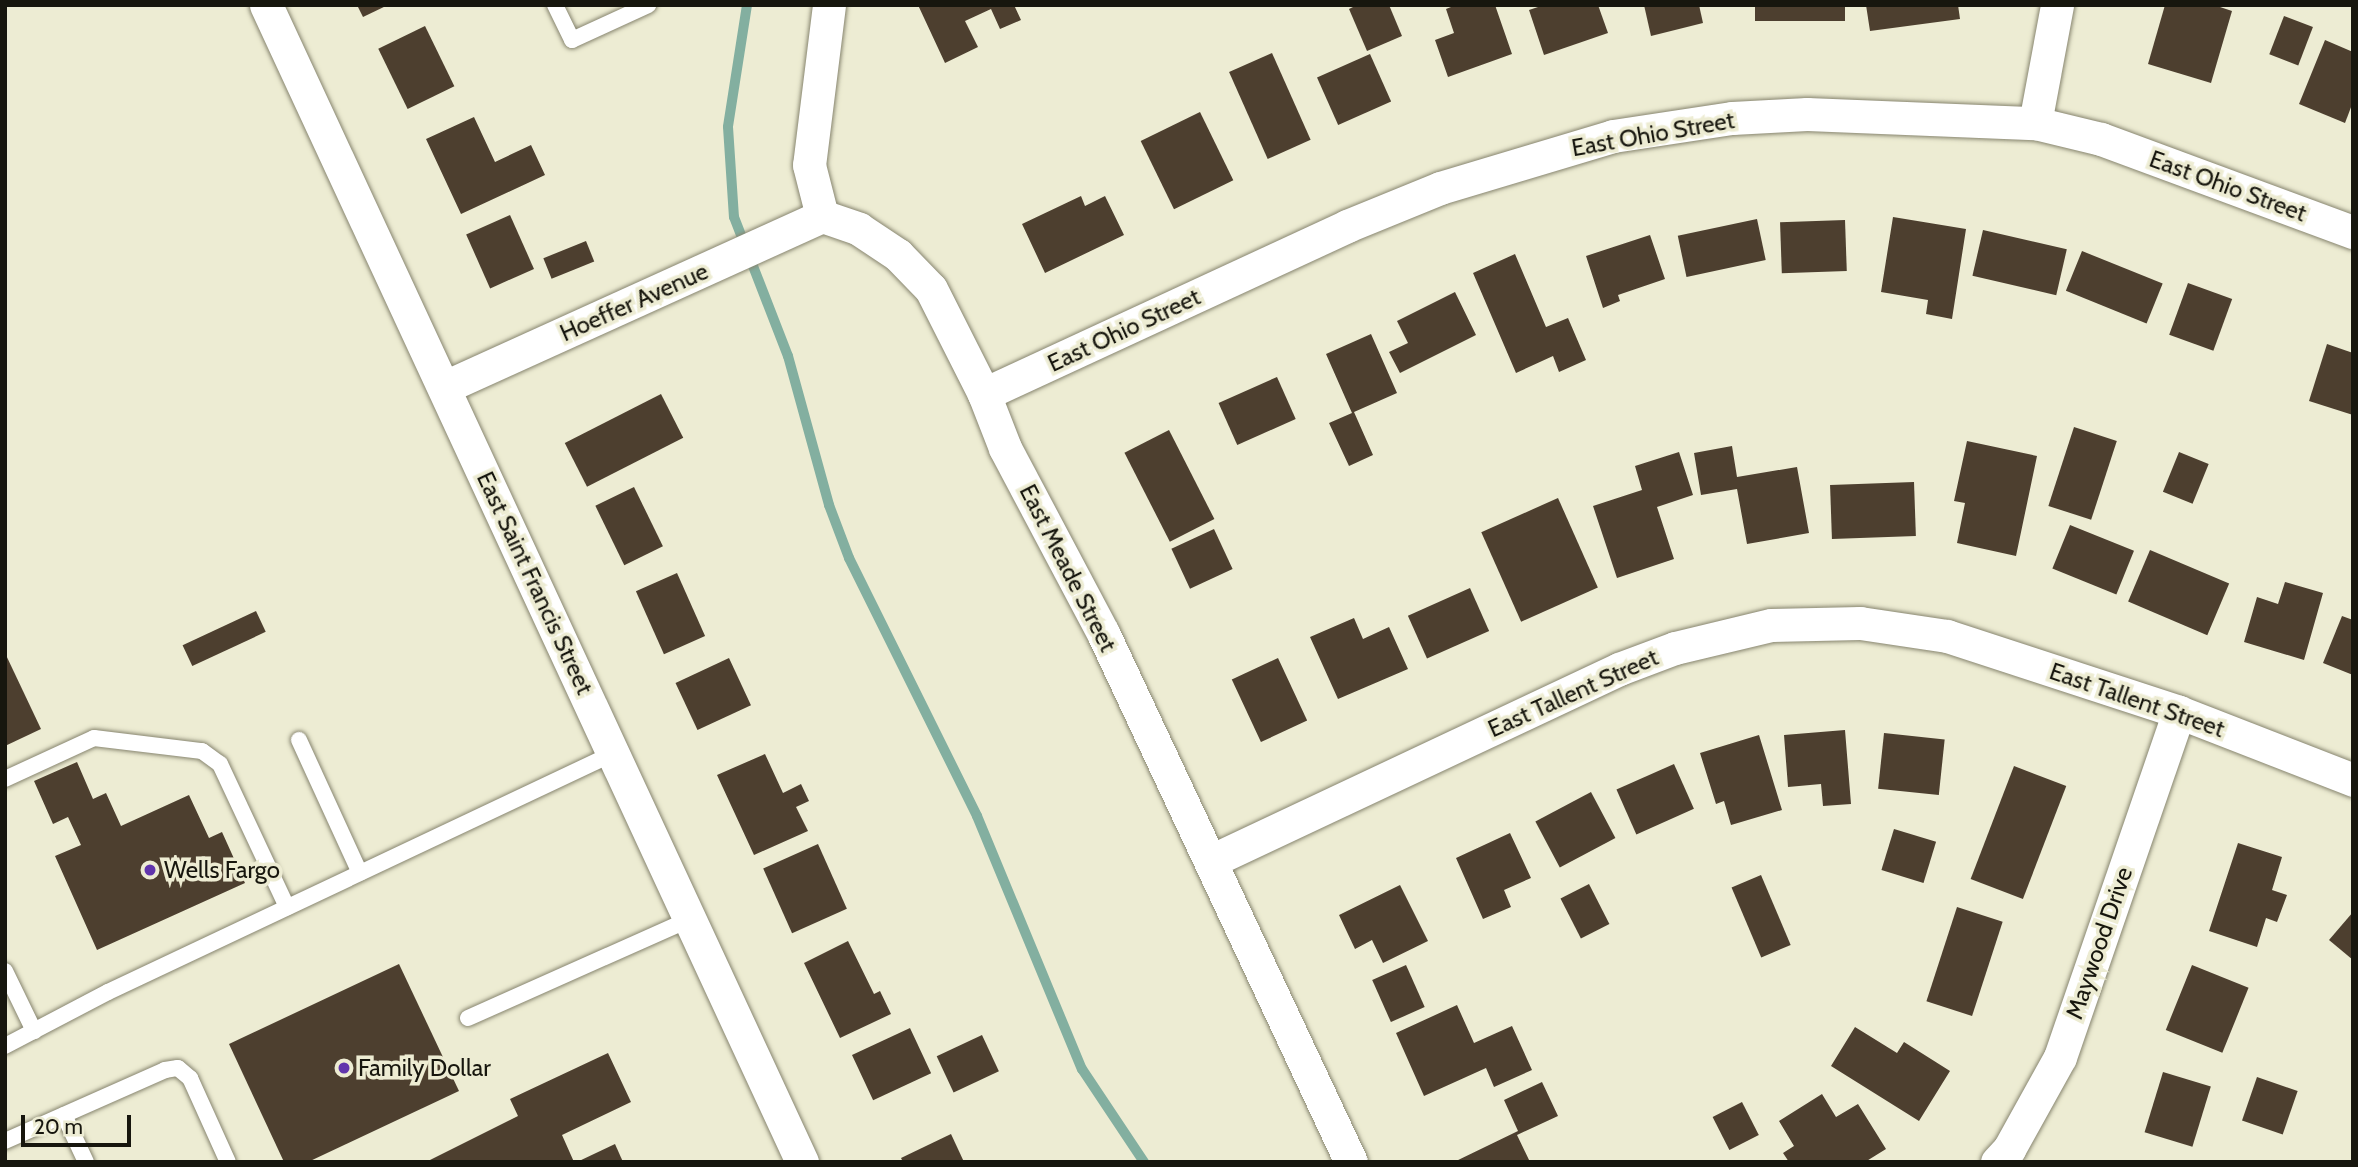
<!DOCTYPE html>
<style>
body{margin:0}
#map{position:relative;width:2358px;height:1167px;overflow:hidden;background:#edecd3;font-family:Cabin,sans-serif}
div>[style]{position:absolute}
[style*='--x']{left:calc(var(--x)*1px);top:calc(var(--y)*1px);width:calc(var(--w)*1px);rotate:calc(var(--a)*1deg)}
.stream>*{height:10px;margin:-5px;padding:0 5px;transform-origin:5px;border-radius:5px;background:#83afa0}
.building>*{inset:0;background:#4d3f2f;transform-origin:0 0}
.roads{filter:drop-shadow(0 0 2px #87856f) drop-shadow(0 0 2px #87856f)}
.service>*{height:16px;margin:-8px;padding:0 8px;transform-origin:8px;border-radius:8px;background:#fff}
.minor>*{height:33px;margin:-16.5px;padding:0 16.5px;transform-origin:16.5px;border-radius:16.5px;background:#fff}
.dots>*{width:19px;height:19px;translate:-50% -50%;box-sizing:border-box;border:4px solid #edecd3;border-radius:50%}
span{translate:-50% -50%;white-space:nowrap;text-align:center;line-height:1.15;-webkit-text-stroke:7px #edecd3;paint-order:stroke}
.street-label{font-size:24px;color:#17160e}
.poi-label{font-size:24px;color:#17160e}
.left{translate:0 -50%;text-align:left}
.frame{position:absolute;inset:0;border:7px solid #17160e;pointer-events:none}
.scale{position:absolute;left:21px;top:1115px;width:110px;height:32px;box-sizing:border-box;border:4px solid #17160e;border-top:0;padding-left:9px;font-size:21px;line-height:24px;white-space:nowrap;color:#17160e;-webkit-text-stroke:5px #edecd3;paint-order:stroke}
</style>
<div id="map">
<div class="stream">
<i style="--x:747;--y:5;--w:123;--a:98.9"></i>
<i style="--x:728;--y:127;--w:90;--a:86.2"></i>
<i style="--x:734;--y:217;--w:149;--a:68.8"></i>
<i style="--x:788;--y:356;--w:155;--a:74.6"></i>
<i style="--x:829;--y:505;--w:57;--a:69.3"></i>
<i style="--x:849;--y:558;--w:288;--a:63.6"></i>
<i style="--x:977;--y:816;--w:274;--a:67.5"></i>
<i style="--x:1082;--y:1069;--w:112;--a:56.3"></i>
</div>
<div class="building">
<i style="clip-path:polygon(357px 5px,388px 5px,363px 17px)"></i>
<i style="clip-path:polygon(918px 5px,1014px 5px,1021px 20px,1000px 29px,991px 9px,965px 21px,978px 47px,945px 63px)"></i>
<i style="clip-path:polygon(1357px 5px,1389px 5px,1402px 36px,1367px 51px,1349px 9px)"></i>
<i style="clip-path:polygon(1456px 5px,1495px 5px,1512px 54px,1448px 77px,1435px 40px,1454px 33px,1446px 9px)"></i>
<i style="clip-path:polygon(1544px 5px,1598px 5px,1608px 33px,1544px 55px,1529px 10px)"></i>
<i style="clip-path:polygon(1644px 5px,1699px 5px,1703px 23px,1651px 36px)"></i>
<i style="left:1755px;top:5px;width:90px;height:16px"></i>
<i style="clip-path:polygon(1866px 5px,1958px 5px,1960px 19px,1870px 31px)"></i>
<i style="clip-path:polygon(2165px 5px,2214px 5px,2232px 11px,2211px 83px,2148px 64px)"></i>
<i style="left:2284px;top:16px;width:31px;height:41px;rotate:21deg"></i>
<i style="left:425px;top:26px;width:67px;height:52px;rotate:64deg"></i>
<i style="clip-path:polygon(2325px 40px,2353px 52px,2353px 102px,2345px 123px,2299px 104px)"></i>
<i style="left:1272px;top:53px;width:95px;height:47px;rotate:66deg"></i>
<i style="left:1370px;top:54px;width:52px;height:58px;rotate:66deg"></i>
<i style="left:1200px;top:112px;width:76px;height:66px;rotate:64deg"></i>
<i style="clip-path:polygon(474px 117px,495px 162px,531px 145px,545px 175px,461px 214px,426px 139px)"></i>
<i style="clip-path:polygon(1081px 196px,1085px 206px,1105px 196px,1124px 235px,1045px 273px,1022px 224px)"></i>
<i style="left:510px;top:215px;width:59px;height:48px;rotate:66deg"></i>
<i style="clip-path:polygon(1893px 217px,1966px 229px,1952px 319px,1926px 314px,1928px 300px,1881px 292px)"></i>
<i style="left:1757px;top:219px;width:42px;height:81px;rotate:78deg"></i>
<i style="left:1845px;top:220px;width:51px;height:65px;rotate:88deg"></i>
<i style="left:1983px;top:230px;width:86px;height:47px;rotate:13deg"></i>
<i style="clip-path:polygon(1650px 235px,1665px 279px,1618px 295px,1620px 301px,1603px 308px,1586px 256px)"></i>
<i style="left:586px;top:241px;width:22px;height:46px;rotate:68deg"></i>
<i style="left:2082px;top:251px;width:87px;height:43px;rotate:22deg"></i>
<i style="clip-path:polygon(1515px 254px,1546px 327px,1568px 318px,1586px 360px,1559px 372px,1553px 356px,1516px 373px,1473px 273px)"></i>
<i style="left:2188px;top:283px;width:47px;height:55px;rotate:20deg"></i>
<i style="clip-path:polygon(1455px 292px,1476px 335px,1400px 373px,1389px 352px,1408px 343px,1397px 321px)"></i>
<i style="clip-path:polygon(1371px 334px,1397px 393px,1354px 412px,1373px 455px,1349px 466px,1329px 423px,1352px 413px,1326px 354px)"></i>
<i style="clip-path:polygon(2327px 344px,2353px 353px,2353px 415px,2309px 401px)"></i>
<i style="left:1277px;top:377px;width:46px;height:64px;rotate:66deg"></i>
<i style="left:661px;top:394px;width:49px;height:108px;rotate:63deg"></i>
<i style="left:2074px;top:427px;width:45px;height:83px;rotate:18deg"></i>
<i style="left:1169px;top:430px;width:100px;height:50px;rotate:63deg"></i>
<i style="clip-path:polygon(1967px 441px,2037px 456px,2016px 556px,1957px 543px,1965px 503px,1954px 501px)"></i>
<i style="clip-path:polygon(1732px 446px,1737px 477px,1797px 467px,1809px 533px,1747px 544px,1737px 489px,1701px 495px,1694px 453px)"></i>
<i style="clip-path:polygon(1679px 452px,1693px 495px,1657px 507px,1674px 559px,1617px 578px,1593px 506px,1642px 490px,1635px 466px)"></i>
<i style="left:2179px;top:452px;width:32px;height:43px;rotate:22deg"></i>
<i style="left:1914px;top:482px;width:54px;height:84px;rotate:88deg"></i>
<i style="left:634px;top:487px;width:66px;height:43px;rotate:64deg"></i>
<i style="left:1558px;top:498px;width:98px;height:84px;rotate:66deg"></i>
<i style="left:2070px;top:525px;width:69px;height:47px;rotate:22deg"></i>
<i style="left:1214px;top:529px;width:44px;height:47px;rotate:65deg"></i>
<i style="left:2150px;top:550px;width:86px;height:56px;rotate:23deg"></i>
<i style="left:677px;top:573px;width:69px;height:45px;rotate:66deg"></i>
<i style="clip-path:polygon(2285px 582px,2323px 593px,2304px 660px,2244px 642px,2257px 597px,2278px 604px)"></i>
<i style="left:1470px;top:588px;width:47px;height:68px;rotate:66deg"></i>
<i style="left:256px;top:611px;width:23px;height:81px;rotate:65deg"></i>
<i style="clip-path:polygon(2342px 616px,2353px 620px,2353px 675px,2323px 663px)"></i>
<i style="clip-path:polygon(1354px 618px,1363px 639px,1389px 627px,1408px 669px,1338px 699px,1310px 637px)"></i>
<i style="clip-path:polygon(5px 653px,41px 729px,5px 746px)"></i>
<i style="left:729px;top:658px;width:52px;height:59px;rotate:65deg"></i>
<i style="left:1278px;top:658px;width:69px;height:51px;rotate:65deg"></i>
<i style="clip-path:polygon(1845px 730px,1851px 804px,1823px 806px,1821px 784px,1788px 787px,1784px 735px)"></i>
<i style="left:1884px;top:733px;width:61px;height:56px;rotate:6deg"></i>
<i style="clip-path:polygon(1759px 735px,1782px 810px,1731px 825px,1724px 801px,1716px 804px,1700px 753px)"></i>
<i style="clip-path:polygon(765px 754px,783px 793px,801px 784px,809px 801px,796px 807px,808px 831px,754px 855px,717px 775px)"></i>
<i style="clip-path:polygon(77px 762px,93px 799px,106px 793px,121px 826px,189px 795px,209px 838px,222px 832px,245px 883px,97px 950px,55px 856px,81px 845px,68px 817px,53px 824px,34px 781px)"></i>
<i style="left:1674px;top:764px;width:49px;height:63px;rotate:66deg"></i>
<i style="left:2014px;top:766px;width:56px;height:121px;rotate:21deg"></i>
<i style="left:1591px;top:792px;width:52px;height:63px;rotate:62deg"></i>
<i style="left:1894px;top:829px;width:44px;height:43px;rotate:17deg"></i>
<i style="clip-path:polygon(1510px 833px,1531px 878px,1504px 890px,1511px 907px,1483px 919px,1456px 858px)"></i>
<i style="clip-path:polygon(2238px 843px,2282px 857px,2272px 890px,2287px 895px,2277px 922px,2266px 918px,2257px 947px,2209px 931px)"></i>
<i style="left:818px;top:844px;width:71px;height:60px;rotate:66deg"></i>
<i style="left:1761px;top:875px;width:76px;height:32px;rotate:67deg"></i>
<i style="left:1589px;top:884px;width:45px;height:32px;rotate:63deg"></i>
<i style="clip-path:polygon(1400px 885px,1428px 941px,1383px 963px,1372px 940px,1355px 949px,1339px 915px)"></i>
<i style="left:1957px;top:907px;width:48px;height:99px;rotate:18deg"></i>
<i style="clip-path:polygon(2353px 912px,2353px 960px,2329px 940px)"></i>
<i style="clip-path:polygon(848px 941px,874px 994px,880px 991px,891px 1014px,840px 1038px,804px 963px)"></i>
<i style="clip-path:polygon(399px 964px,459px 1091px,308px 1162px,284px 1162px,229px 1044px)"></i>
<i style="left:1406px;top:965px;width:46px;height:37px;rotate:66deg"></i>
<i style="left:2192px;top:965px;width:61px;height:70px;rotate:22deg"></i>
<i style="clip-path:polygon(1457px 1005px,1474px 1043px,1512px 1026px,1532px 1070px,1494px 1087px,1486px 1068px,1424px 1096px,1396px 1033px)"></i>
<i style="clip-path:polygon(1855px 1027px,1897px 1053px,1904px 1042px,1950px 1071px,1919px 1121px,1831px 1066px)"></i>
<i style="left:910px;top:1028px;width:50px;height:64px;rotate:65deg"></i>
<i style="left:982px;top:1035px;width:40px;height:50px;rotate:65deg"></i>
<i style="clip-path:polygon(608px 1053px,631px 1102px,562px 1135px,574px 1162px,426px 1162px,518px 1116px,510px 1099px)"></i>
<i style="left:2163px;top:1072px;width:50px;height:63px;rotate:17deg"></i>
<i style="left:2257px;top:1077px;width:43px;height:46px;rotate:19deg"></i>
<i style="clip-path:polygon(1542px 1082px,1558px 1116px,1517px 1135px,1530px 1162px,1454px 1162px,1518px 1131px,1504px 1100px)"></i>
<i style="clip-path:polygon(1822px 1094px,1836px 1117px,1858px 1104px,1886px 1149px,1865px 1162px,1789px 1162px,1783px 1153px,1794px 1146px,1779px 1121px)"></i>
<i style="left:1742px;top:1102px;width:37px;height:33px;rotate:63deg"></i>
<i style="clip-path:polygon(951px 1134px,964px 1162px,903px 1162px,901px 1158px)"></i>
<i style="clip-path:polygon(615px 1144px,623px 1162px,577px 1162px)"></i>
</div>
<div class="roads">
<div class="service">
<i style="--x:555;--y:5;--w:39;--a:64"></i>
<i style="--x:572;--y:40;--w:84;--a:-24.7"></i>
<i style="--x:299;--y:740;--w:146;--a:65.4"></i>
<i style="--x:5;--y:779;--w:98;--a:-24.7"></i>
<i style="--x:94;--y:738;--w:109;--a:6.9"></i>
<i style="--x:202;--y:751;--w:22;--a:36"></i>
<i style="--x:220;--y:764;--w:158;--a:64.9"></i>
<i style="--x:5;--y:971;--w:67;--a:64.2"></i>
<i style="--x:468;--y:1018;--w:243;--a:-24"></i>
<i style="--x:5;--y:1046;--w:116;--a:-27.7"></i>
<i style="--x:108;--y:992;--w:560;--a:-25.28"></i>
<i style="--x:64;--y:1115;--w:52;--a:64.9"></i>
<i style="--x:5;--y:1141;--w:175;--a:-23.9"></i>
<i style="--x:165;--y:1070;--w:13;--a:-9"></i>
<i style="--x:178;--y:1068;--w:16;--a:40"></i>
<i style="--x:190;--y:1078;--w:92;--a:65.7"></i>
</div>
<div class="minor">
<i style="--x:266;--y:5;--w:1275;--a:65.14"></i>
<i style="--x:829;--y:5;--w:161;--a:97.1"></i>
<i style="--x:809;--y:165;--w:53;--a:75.7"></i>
<i style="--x:822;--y:216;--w:39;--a:19"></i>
<i style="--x:859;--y:229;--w:47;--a:33.7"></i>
<i style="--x:898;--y:255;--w:47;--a:45.9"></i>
<i style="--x:931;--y:289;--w:118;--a:63.2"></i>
<i style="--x:984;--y:394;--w:58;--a:68.7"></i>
<i style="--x:1005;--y:448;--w:209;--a:62.1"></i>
<i style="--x:1103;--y:633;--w:584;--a:64.88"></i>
<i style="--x:2035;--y:123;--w:120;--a:-79.4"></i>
<i style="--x:445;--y:387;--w:414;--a:-24.4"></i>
<i style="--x:984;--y:394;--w:400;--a:-24.8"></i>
<i style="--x:1347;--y:226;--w:100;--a:-22.2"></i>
<i style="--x:1440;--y:188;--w:181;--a:-16.7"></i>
<i style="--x:1613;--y:136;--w:120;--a:-8.6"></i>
<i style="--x:1732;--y:118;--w:75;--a:-3.1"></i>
<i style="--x:1807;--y:114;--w:228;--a:2.3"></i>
<i style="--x:2035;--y:123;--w:68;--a:13.6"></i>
<i style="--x:2101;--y:139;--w:269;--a:20.3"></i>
<i style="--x:1211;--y:861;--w:451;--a:-25.2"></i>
<i style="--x:1619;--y:669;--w:60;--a:-20.6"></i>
<i style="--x:1675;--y:648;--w:99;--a:-13.5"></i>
<i style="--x:1771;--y:625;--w:89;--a:-1.3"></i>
<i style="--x:1860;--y:623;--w:88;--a:8.5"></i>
<i style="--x:1947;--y:636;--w:244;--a:18.1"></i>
<i style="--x:2179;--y:712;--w:187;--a:21.3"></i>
<i style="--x:1997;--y:1162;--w:18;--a:-47"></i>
<i style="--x:2009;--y:1149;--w:105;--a:-61"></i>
<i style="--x:2060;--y:1057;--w:365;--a:-71"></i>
</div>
</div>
<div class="dots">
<i style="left:150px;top:870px;background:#6135ac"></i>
<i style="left:344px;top:1068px;background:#6135ac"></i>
</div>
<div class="street-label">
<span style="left:1653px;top:134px;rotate:-10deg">East Ohio Street</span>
<span style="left:2228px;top:186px;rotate:20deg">East Ohio Street</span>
<span style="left:634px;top:302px;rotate:-24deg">Hoeffer Avenue</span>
<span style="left:1124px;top:330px;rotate:-25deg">East Ohio Street</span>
<span style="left:1068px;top:568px;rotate:63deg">East Meade Street</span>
<span style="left:535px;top:583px;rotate:65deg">East Saint Francis Street</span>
<span style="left:1573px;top:693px;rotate:-24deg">East Tallent Street</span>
<span style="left:2137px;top:700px;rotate:19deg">East Tallent Street</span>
<span style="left:2099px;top:943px;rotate:-71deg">Maywood Drive</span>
</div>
<div class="poi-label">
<span class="left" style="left:164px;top:870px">Wells Fargo</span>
<span class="left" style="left:358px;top:1068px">Family Dollar</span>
</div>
<div class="frame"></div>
<div class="scale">20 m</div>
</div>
